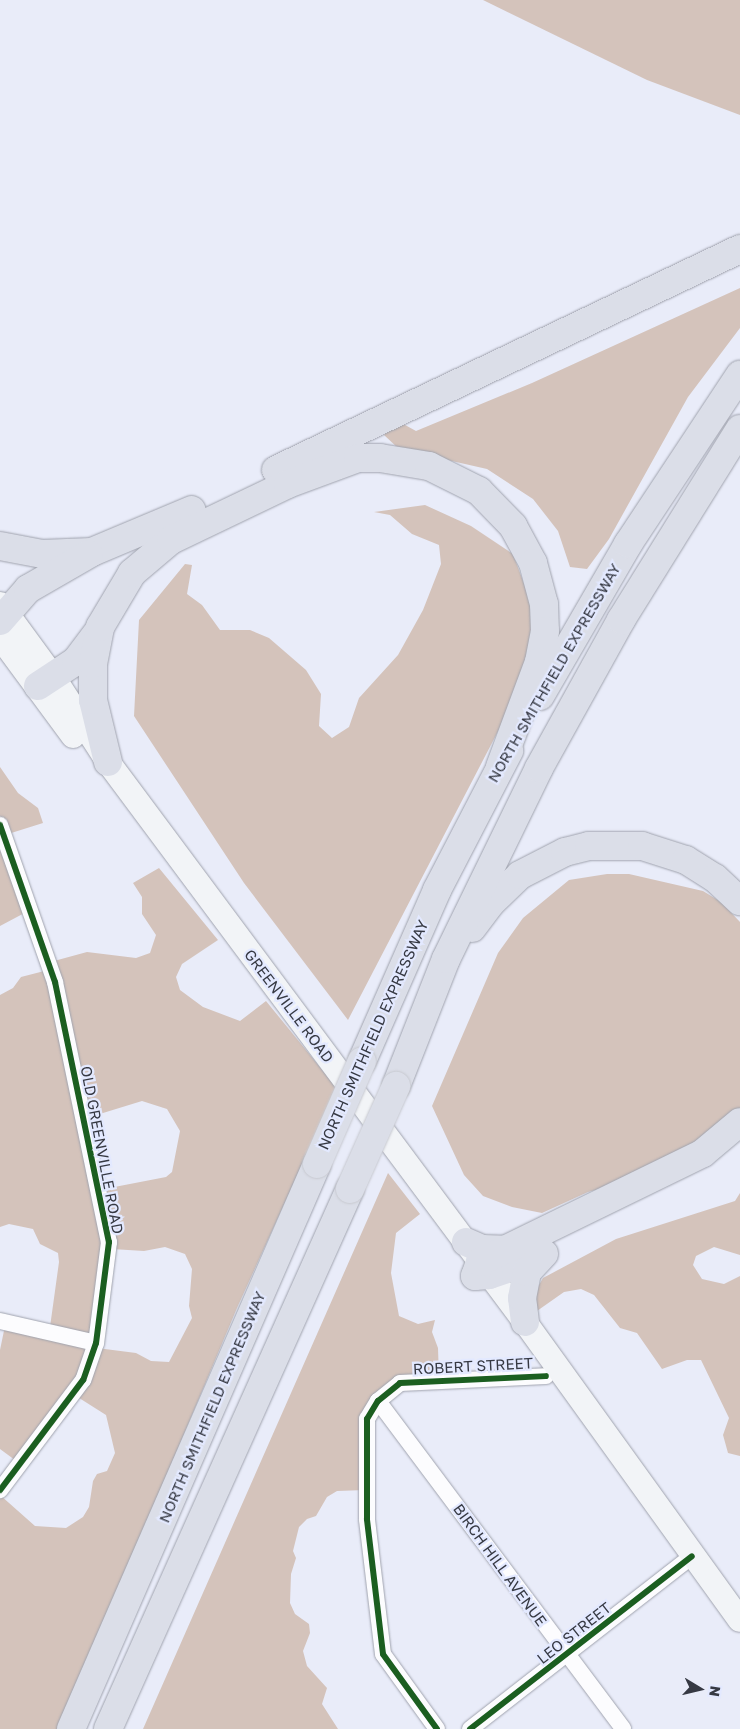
<!DOCTYPE html>
<style>
body{margin:0}
#map{position:relative;width:740px;height:1729px;overflow:hidden;background:#e9ecf9;font-family:"Golos Text",sans-serif}
div>[style]{position:absolute}
[style*='--x']{left:calc(var(--x)*1px);top:calc(var(--y)*1px);width:calc(var(--w)*1px);rotate:calc(var(--a)*1deg)}
.forest>*{inset:0;background:#d4c3bb}
.roads{filter:drop-shadow(0 0 1px #a0a3ae) drop-shadow(0 0 1px #a0a3ae)}
.street>*{height:16px;margin:-8px;padding:0 8px;transform-origin:8px;border-radius:8px;background:#fcfcfe}
.secondary>*{height:24px;margin:-12px;padding:0 12px;transform-origin:12px;border-radius:12px;background:#f2f4f7}
.highway>*{height:28px;margin:-14px;padding:0 14px;transform-origin:14px;border-radius:14px;background:#dbdee8}
.bridges{filter:drop-shadow(0 0 1px #c7c9d0) drop-shadow(0 0 1px #c7c9d0)}
.highway-bridge>*{height:28px;margin:-14px;padding:0 14px;transform-origin:14px;border-radius:14px;background:#dbdee8}
.cycleway>*{height:6px;margin:-3px;padding:0 3px;transform-origin:3px;border-radius:3px;background:#1b5e20}
span{translate:-50% -50%;white-space:nowrap;text-align:center;line-height:1.15;-webkit-text-stroke:4.5px #e3e9ff;paint-order:stroke}
.street-label{font-size:15px;color:#363943}
.north{position:absolute;left:675px;top:1664px;width:50px;height:50px;-webkit-text-stroke:4px #e3e9ff;paint-order:stroke;rotate:99deg;font-size:14px;font-weight:700;line-height:20px;text-align:center;color:#363943}
.north::after{content:'';display:block;margin:auto;width:18px;height:22px;background:#363943;clip-path:polygon(50% 0,100% 100%,50% 72%,0 100%)}
</style>
<div id="map">
<div class="forest">
<i style="clip-path:polygon(483px 0,740px 0,740px 115px,647px 80px)"></i>
<i style="clip-path:polygon(740px 288px,740px 328px,688px 397px,609px 539px,587px 569px,570px 567px,558px 531px,533px 499px,487px 469px,399px 449px,384px 435px,396px 420px,416px 431px,532px 383px)"></i>
<i style="clip-path:polygon(425px 505px,471px 526px,513px 554px,532px 605px,533px 664px,348px 1020px,244px 883px,134px 716px,139px 620px,185px 564px,192px 565px,187px 594px,202px 605px,220px 630px,250px 630px,269px 638px,306px 670px,321px 694px,319px 726px,332px 738px,349px 727px,359px 698px,398px 655px,423px 610px,441px 564px,439px 545px,412px 534px,390px 515px,374px 512px)"></i>
<i style="clip-path:polygon(0 767px,18px 793px,38px 808px,43px 823px,8px 834px,32px 909px,0 926px)"></i>
<i style="clip-path:polygon(evenodd,159px 868px,218px 940px,182px 964px,176px 977px,180px 990px,203px 1007px,240px 1021px,266px 1001px,337px 1088px,237px 1308px,60px 1729px,0 1729px,0 1495px,35px 1526px,66px 1528px,83px 1517px,89px 1507px,93px 1481px,97px 1474px,107px 1471px,115px 1453px,106px 1415px,76px 1396px,19px 1463px,0 1449px,0 1350px,6px 1321px,50px 1327px,59px 1262px,58px 1253px,40px 1244px,33px 1229px,9px 1224px,0 1227px,0 995px,13px 988px,21px 977px,52px 969px,54px 961px,87px 952px,136px 958px,150px 953px,156px 935px,142px 914px,142px 897px,133px 883px,159px 868px,142px 1101px,167px 1109px,180px 1131px,172px 1172px,166px 1177px,104px 1189px,90px 1117px,142px 1101px,159px 868px,165px 1247px,185px 1254px,192px 1269px,189px 1306px,192px 1318px,169px 1362px,151px 1361px,136px 1353px,97px 1348px,112px 1285px,112px 1249px,144px 1251px,165px 1247px)"></i>
<i style="clip-path:polygon(607px 874px,629px 874px,703px 891px,721px 902px,740px 922px,740px 1111px,732px 1123px,625px 1182px,588px 1192px,542px 1213px,512px 1207px,483px 1196px,464px 1175px,432px 1106px,498px 953px,523px 918px,569px 880px)"></i>
<i style="clip-path:polygon(388px 1173px,420px 1214px,396px 1233px,391px 1273px,399px 1316px,418px 1324px,435px 1320px,432px 1332px,438px 1348px,439px 1378px,412px 1382px,373px 1412px,365px 1490px,337px 1491px,327px 1497px,316px 1516px,307px 1519px,299px 1527px,293px 1551px,296px 1558px,291px 1574px,290px 1603px,295px 1614px,309px 1624px,310px 1633px,303px 1651px,307px 1666px,327px 1688px,322px 1704px,338px 1729px,143px 1729px)"></i>
<i style="clip-path:polygon(740px 1193px,740px 1255px,714px 1247px,696px 1256px,693px 1265px,702px 1279px,724px 1284px,740px 1276px,740px 1456px,728px 1453px,723px 1435px,729px 1418px,701px 1360px,687px 1360px,662px 1369px,637px 1333px,620px 1328px,594px 1295px,581px 1289px,564px 1292px,527px 1318px,522px 1315px,543px 1278px,616px 1239px,735px 1201px)"></i>
</div>
<div class="roads">
<div class="street">
<i style="--x:0;--y:825;--w:166;--a:70.7"></i>
<i style="--x:55;--y:982;--w:266;--a:78.3"></i>
<i style="--x:109;--y:1242;--w:102;--a:97.3"></i>
<i style="--x:96;--y:1343;--w:39;--a:109"></i>
<i style="--x:83;--y:1380;--w:138;--a:127"></i>
<i style="--x:0;--y:1321;--w:98;--a:12.9"></i>
<i style="--x:378;--y:1401;--w:409;--a:53.2"></i>
<i style="--x:437;--y:1729;--w:92;--a:-125.8"></i>
<i style="--x:383;--y:1654;--w:136;--a:-96.8"></i>
<i style="--x:367;--y:1519;--w:100;--a:-90"></i>
<i style="--x:367;--y:1419;--w:21;--a:-59"></i>
<i style="--x:378;--y:1401;--w:28;--a:-39"></i>
<i style="--x:400;--y:1383;--w:146;--a:-2.7"></i>
<i style="--x:470;--y:1729;--w:281;--a:-37.9"></i>
</div>
<div class="secondary">
<i style="--x:0;--y:604;--w:88;--a:53.8"></i>
<i style="--x:52;--y:675;--w:103;--a:57.2"></i>
<i style="--x:108;--y:762;--w:698;--a:53.33"></i>
<i style="--x:525;--y:1322;--w:367;--a:54.2"></i>
<i style="--x:0;--y:637;--w:123;--a:53.6"></i>
</div>
<div class="highway">
<i style="--x:276;--y:470;--w:514;--a:-25.47"></i>
<i style="--x:0;--y:546;--w:43;--a:10.8"></i>
<i style="--x:42;--y:554;--w:50;--a:-2.3"></i>
<i style="--x:92;--y:552;--w:108;--a:-22.8"></i>
<i style="--x:0;--y:621;--w:43;--a:-48.8"></i>
<i style="--x:28;--y:589;--w:70;--a:-29.8"></i>
<i style="--x:38;--y:686;--w:45;--a:-33.3"></i>
<i style="--x:76;--y:661;--w:35;--a:-53"></i>
<i style="--x:540;--y:696;--w:176;--a:-59.9"></i>
<i style="--x:628;--y:544;--w:203;--a:-56.5"></i>
<i style="--x:108;--y:762;--w:64;--a:-103.6"></i>
<i style="--x:93;--y:700;--w:36;--a:-90"></i>
<i style="--x:93;--y:664;--w:38;--a:-79"></i>
<i style="--x:100;--y:627;--w:63;--a:-59.3"></i>
<i style="--x:132;--y:573;--w:51;--a:-40.2"></i>
<i style="--x:171;--y:540;--w:130;--a:-25.6"></i>
<i style="--x:288;--y:484;--w:75;--a:-20.4"></i>
<i style="--x:358;--y:458;--w:22;--a:0"></i>
<i style="--x:380;--y:458;--w:50;--a:9.3"></i>
<i style="--x:429;--y:466;--w:56;--a:26.6"></i>
<i style="--x:479;--y:491;--w:49;--a:45.8"></i>
<i style="--x:513;--y:526;--w:42;--a:61.6"></i>
<i style="--x:533;--y:563;--w:42;--a:75"></i>
<i style="--x:544;--y:604;--w:27;--a:88"></i>
<i style="--x:545;--y:631;--w:32;--a:101"></i>
<i style="--x:539;--y:662;--w:112;--a:110.4"></i>
<i style="--x:472;--y:928;--w:31;--a:-53"></i>
<i style="--x:491;--y:903;--w:40;--a:-44"></i>
<i style="--x:520;--y:875;--w:51;--a:-27.1"></i>
<i style="--x:565;--y:852;--w:25;--a:-14"></i>
<i style="--x:589;--y:846;--w:53;--a:0"></i>
<i style="--x:642;--y:846;--w:46;--a:17.7"></i>
<i style="--x:686;--y:860;--w:34;--a:32"></i>
<i style="--x:715;--y:878;--w:34;--a:43"></i>
<i style="--x:362;--y:1061;--w:187;--a:-66.3"></i>
<i style="--x:437;--y:890;--w:157;--a:-62.6"></i>
<i style="--x:396;--y:1086;--w:136;--a:-68.5"></i>
<i style="--x:446;--y:959;--w:212;--a:-64"></i>
<i style="--x:539;--y:768;--w:169;--a:-61"></i>
<i style="--x:621;--y:620;--w:225;--a:-58.1"></i>
<i style="--x:466;--y:1242;--w:17;--a:24"></i>
<i style="--x:482;--y:1249;--w:24;--a:2"></i>
<i style="--x:537;--y:1259;--w:51;--a:161.6"></i>
<i style="--x:489;--y:1275;--w:14;--a:176"></i>
<i style="--x:475;--y:1276;--w:15;--a:-70"></i>
<i style="--x:480;--y:1262;--w:248;--a:-26"></i>
<i style="--x:703;--y:1153;--w:48;--a:-40"></i>
<i style="--x:525;--y:1322;--w:24;--a:-97"></i>
<i style="--x:522;--y:1298;--w:26;--a:-79"></i>
<i style="--x:527;--y:1272;--w:25;--a:-47"></i>
<i style="--x:71;--y:1729;--w:616;--a:-66.47"></i>
<i style="--x:108;--y:1729;--w:592;--a:-65.86"></i>
</div>
</div>
<div class="bridges">
<div class="highway-bridge">
<i style="--x:317;--y:1164;--w:112;--a:-66.4"></i>
<i style="--x:350;--y:1189;--w:113;--a:-65.9"></i>
</div>
</div>
<div class="cycleway">
<i style="--x:0;--y:825;--w:166;--a:70.7"></i>
<i style="--x:55;--y:982;--w:266;--a:78.3"></i>
<i style="--x:109;--y:1242;--w:102;--a:97.3"></i>
<i style="--x:96;--y:1343;--w:39;--a:109"></i>
<i style="--x:83;--y:1380;--w:138;--a:127"></i>
<i style="--x:437;--y:1729;--w:92;--a:-125.8"></i>
<i style="--x:383;--y:1654;--w:136;--a:-96.8"></i>
<i style="--x:367;--y:1519;--w:100;--a:-90"></i>
<i style="--x:367;--y:1419;--w:21;--a:-59"></i>
<i style="--x:378;--y:1401;--w:28;--a:-39"></i>
<i style="--x:400;--y:1383;--w:146;--a:-2.7"></i>
<i style="--x:470;--y:1729;--w:281;--a:-37.9"></i>
</div>
<div class="street-label">
<span style="left:554px;top:673px;rotate:-60deg">NORTH SMITHFIELD EXPRESSWAY</span>
<span style="left:289px;top:1006px;rotate:53deg">GREENVILLE ROAD</span>
<span style="left:373px;top:1035px;rotate:-66deg">NORTH SMITHFIELD EXPRESSWAY</span>
<span style="left:102px;top:1150px;rotate:79deg">OLD GREENVILLE ROAD</span>
<span style="left:473px;top:1366px;rotate:-3deg">ROBERT STREET</span>
<span style="left:212px;top:1407px;rotate:-67deg">NORTH SMITHFIELD EXPRESSWAY</span>
<span style="left:500px;top:1565px;rotate:54deg">BIRCH HILL AVENUE</span>
<span style="left:574px;top:1633px;rotate:-38deg">LEO STREET</span>
</div>
<div class="north">N</div>
</div>
